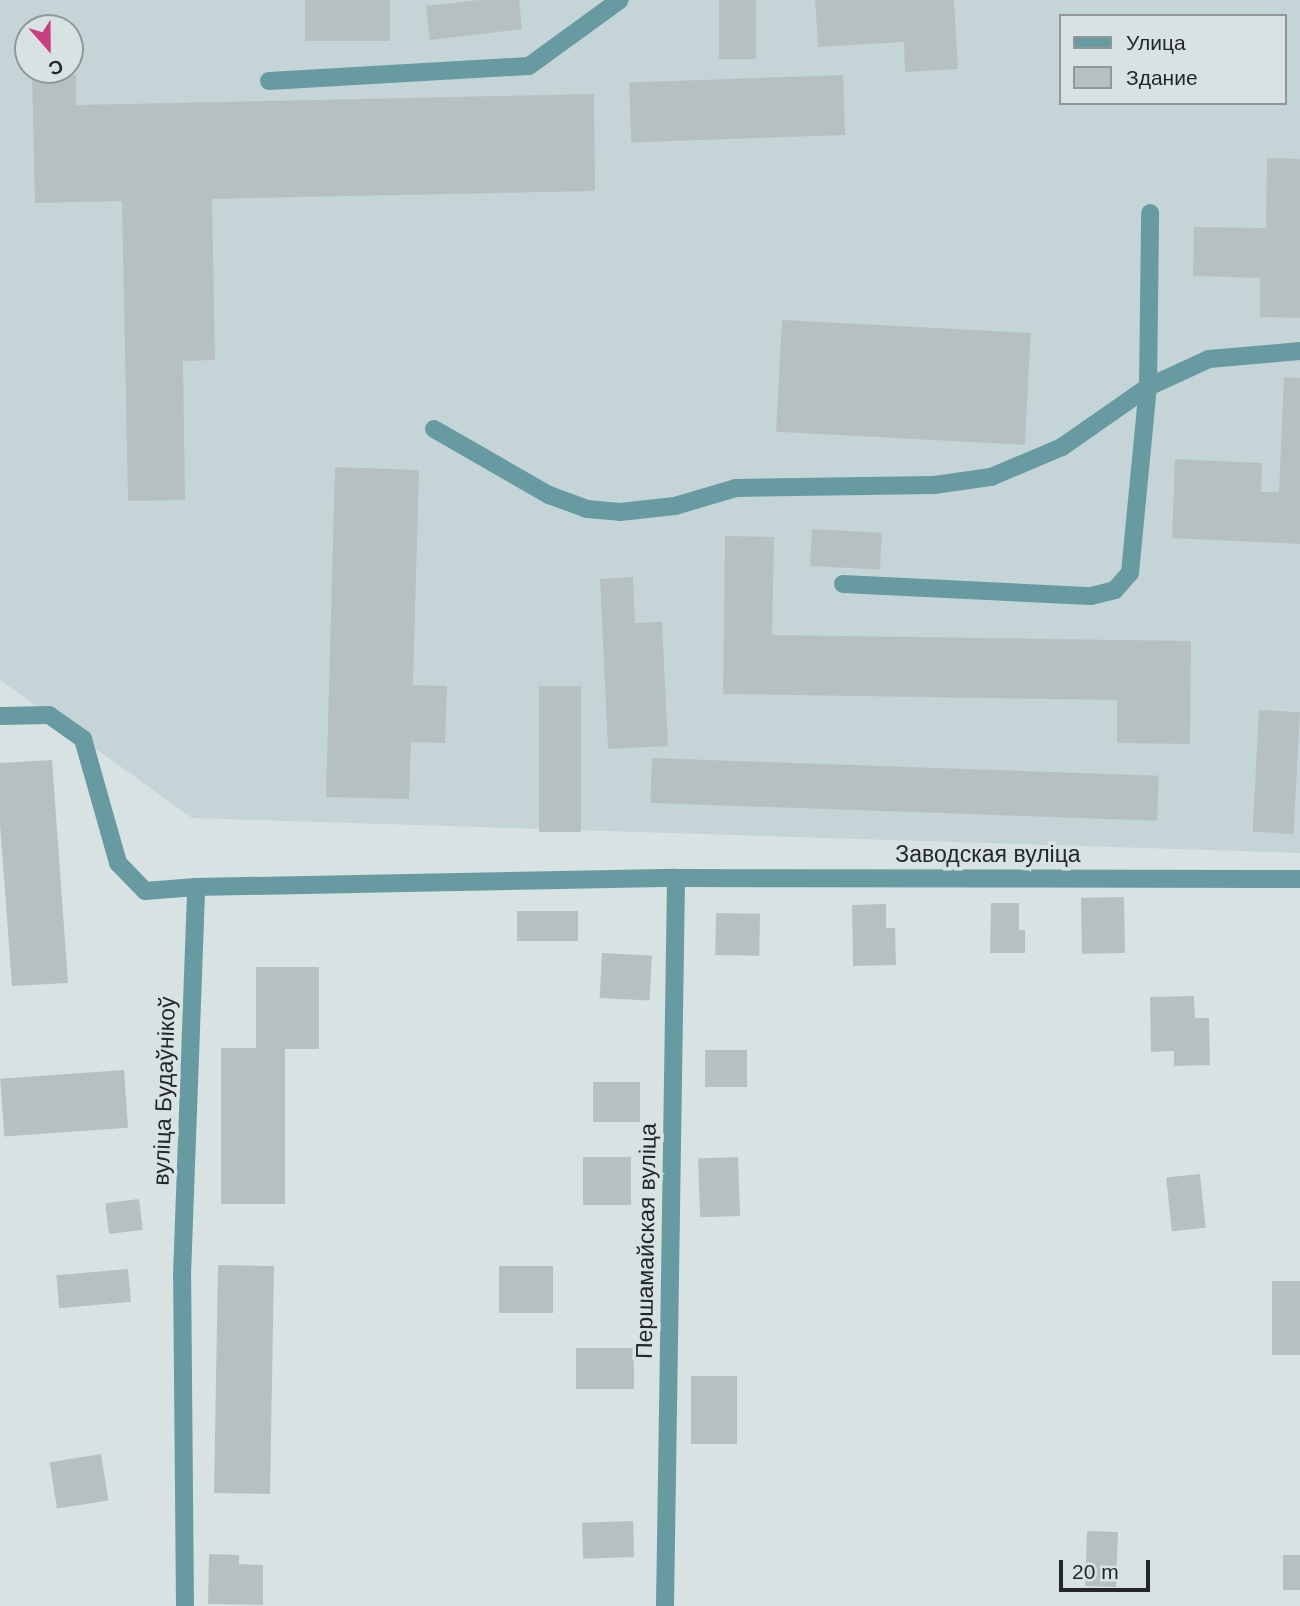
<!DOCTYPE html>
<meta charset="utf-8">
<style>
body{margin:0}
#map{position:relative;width:1300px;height:1606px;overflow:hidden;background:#d9e2e3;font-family:Helvetica,sans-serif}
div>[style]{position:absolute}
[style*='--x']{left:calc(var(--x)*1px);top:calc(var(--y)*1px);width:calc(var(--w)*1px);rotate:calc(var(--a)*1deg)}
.built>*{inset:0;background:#c5d5d7}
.building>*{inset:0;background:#b7c0c1;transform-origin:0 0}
.lane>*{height:18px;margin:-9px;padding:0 9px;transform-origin:9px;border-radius:9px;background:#689ba1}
.street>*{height:18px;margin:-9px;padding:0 9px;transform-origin:9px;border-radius:9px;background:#689ba1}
span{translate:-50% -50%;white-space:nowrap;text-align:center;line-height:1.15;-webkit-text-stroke:7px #d9e2e3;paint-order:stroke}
.street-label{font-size:23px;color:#242728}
.legend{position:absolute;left:1059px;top:14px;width:228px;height:91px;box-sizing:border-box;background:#d9e2e3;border:2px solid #919798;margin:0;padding:9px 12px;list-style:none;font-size:21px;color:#242728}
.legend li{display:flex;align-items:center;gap:14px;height:35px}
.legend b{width:35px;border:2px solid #919798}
.north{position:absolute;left:14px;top:14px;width:70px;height:70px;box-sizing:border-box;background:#d9e2e3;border:2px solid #919798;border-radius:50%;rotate:159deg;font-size:19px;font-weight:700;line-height:28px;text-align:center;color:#242728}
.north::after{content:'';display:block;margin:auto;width:24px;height:32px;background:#c63f7f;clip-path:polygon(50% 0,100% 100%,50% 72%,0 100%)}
.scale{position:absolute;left:1059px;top:1560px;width:91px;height:32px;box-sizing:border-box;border:4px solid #242728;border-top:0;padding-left:9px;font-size:21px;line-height:24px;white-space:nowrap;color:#242728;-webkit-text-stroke:5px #d9e2e3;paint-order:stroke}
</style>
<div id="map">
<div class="built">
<i style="clip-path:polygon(evenodd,0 0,1300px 0,1300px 853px,192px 818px,0 680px,0 0,1060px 16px,1284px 16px,1284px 103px,1060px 103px,1060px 16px,0 0,28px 28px,70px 28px,70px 70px,28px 70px,28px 28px)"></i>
</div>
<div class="building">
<i style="left:305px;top:0;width:85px;height:41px"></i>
<i style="clip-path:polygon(479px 0,519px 0,522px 29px,430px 40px,426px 6px)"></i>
<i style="left:719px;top:0;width:37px;height:59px"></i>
<i style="clip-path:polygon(815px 0,954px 0,958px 69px,905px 72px,904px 42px,818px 47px)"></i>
<i style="clip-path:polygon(32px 75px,76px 75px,76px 105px,594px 94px,595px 191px,212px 199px,215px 360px,183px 361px,185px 500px,128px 501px,122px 201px,35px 203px)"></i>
<i style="left:843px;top:75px;width:60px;height:214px;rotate:88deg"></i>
<i style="clip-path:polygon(1267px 158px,1300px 159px,1300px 318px,1260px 317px,1260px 278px,1193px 276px,1194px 227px,1266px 228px)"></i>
<i style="left:782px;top:320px;width:249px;height:112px;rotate:3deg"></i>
<i style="clip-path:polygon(1284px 377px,1300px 378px,1300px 544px,1172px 538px,1175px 459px,1262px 463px,1261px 492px,1279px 492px)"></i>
<i style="clip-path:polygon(335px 467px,419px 470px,413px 685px,447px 686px,445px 743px,411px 742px,409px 799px,326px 797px)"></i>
<i style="left:812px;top:529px;width:70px;height:37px;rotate:3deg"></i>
<i style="clip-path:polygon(725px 536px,774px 537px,772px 635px,1191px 641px,1190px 744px,1117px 743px,1117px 700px,723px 694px)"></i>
<i style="clip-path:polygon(633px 577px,635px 623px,662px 622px,668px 746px,608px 749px,600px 579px)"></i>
<i style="left:539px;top:686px;width:42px;height:146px"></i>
<i style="left:1259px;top:710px;width:41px;height:122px;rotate:3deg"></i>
<i style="left:652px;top:758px;width:507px;height:45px;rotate:2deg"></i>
<i style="clip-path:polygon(52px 760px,68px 983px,12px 986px,0 824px,0 763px)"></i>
<i style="left:1124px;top:897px;width:56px;height:43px;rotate:89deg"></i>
<i style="clip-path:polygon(991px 903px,1019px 903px,1019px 930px,1025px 930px,1025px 953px,990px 953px)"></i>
<i style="clip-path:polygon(886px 904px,886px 928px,895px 928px,896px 965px,853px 966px,852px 905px)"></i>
<i style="left:517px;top:911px;width:61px;height:30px"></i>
<i style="left:716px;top:913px;width:44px;height:42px;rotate:1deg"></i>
<i style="left:602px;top:953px;width:50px;height:45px;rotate:3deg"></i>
<i style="clip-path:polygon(256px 967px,319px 967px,319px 1049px,285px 1049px,285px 1204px,221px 1204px,221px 1048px,256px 1048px)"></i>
<i style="clip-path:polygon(1194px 996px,1195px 1018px,1209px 1018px,1210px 1065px,1174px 1066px,1174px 1051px,1151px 1052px,1150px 997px)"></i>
<i style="left:705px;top:1050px;width:42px;height:37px"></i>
<i style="left:124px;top:1070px;width:58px;height:124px;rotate:86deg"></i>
<i style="left:640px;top:1082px;width:40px;height:47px;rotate:90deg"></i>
<i style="left:583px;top:1157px;width:48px;height:48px"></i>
<i style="left:738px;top:1157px;width:59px;height:40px;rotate:88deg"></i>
<i style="left:1200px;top:1174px;width:54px;height:34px;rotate:84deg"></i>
<i style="left:139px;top:1199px;width:31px;height:34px;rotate:83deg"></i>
<i style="left:218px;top:1265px;width:56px;height:228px;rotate:1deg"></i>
<i style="left:499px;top:1266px;width:54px;height:47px"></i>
<i style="left:128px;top:1269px;width:33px;height:72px;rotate:85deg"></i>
<i style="left:1272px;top:1281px;width:28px;height:74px"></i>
<i style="left:576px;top:1348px;width:58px;height:41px"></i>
<i style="left:691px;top:1376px;width:46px;height:68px"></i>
<i style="left:101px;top:1454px;width:47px;height:52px;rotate:81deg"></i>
<i style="left:633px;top:1521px;width:36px;height:51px;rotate:88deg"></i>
<i style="left:1087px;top:1531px;width:31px;height:55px;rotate:2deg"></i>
<i style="clip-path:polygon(209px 1554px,239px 1555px,239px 1564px,263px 1565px,263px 1605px,208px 1604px)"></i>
<i style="left:1283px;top:1555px;width:17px;height:35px"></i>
</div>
<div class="lane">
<i style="--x:269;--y:81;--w:260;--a:-3.3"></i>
<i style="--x:529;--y:66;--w:112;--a:-36"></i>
<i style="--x:434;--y:429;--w:133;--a:29.9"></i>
<i style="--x:549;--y:495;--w:40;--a:20.2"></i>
<i style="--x:587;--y:509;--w:33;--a:5"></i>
<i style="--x:620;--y:512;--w:55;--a:-6.2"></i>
<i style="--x:675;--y:506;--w:64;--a:-16.4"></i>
<i style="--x:736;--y:488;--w:198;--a:-0.9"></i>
<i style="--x:934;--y:485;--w:58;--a:-8"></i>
<i style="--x:991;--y:477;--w:77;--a:-22.9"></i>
<i style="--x:1062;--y:447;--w:105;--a:-34.9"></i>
<i style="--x:1148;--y:387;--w:67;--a:-24.7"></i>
<i style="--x:1209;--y:359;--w:91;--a:-5"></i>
<i style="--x:843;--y:584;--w:248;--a:2.8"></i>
<i style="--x:1091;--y:596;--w:25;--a:-14"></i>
<i style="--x:1115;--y:590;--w:23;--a:-49"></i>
<i style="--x:1130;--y:573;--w:187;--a:-84.5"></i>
<i style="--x:1148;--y:387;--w:174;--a:-89.3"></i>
<i style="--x:0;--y:716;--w:49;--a:-1.2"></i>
<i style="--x:49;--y:715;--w:42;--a:35.2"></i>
<i style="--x:83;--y:739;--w:129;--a:74.2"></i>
<i style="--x:118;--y:863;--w:39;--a:46"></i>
<i style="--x:145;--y:891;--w:51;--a:-4.5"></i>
</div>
<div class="street">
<i style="--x:185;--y:1606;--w:331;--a:-90.5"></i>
<i style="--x:182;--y:1275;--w:388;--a:-87.9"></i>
<i style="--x:196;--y:887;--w:480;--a:-1.1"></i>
<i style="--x:676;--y:878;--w:624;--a:0.09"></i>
<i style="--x:665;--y:1606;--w:728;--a:-89.13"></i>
</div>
<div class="street-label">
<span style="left:988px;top:854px">Заводская вуліца</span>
<span style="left:164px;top:1091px;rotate:-88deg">вуліца Будаўнікоў</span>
<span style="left:646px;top:1241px;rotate:-89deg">Першамайская вуліца</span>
</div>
<ul class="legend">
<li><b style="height:9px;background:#689ba1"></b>Улица</li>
<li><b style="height:19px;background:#b7c0c1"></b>Здание</li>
</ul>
<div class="north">С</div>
<div class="scale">20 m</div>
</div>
